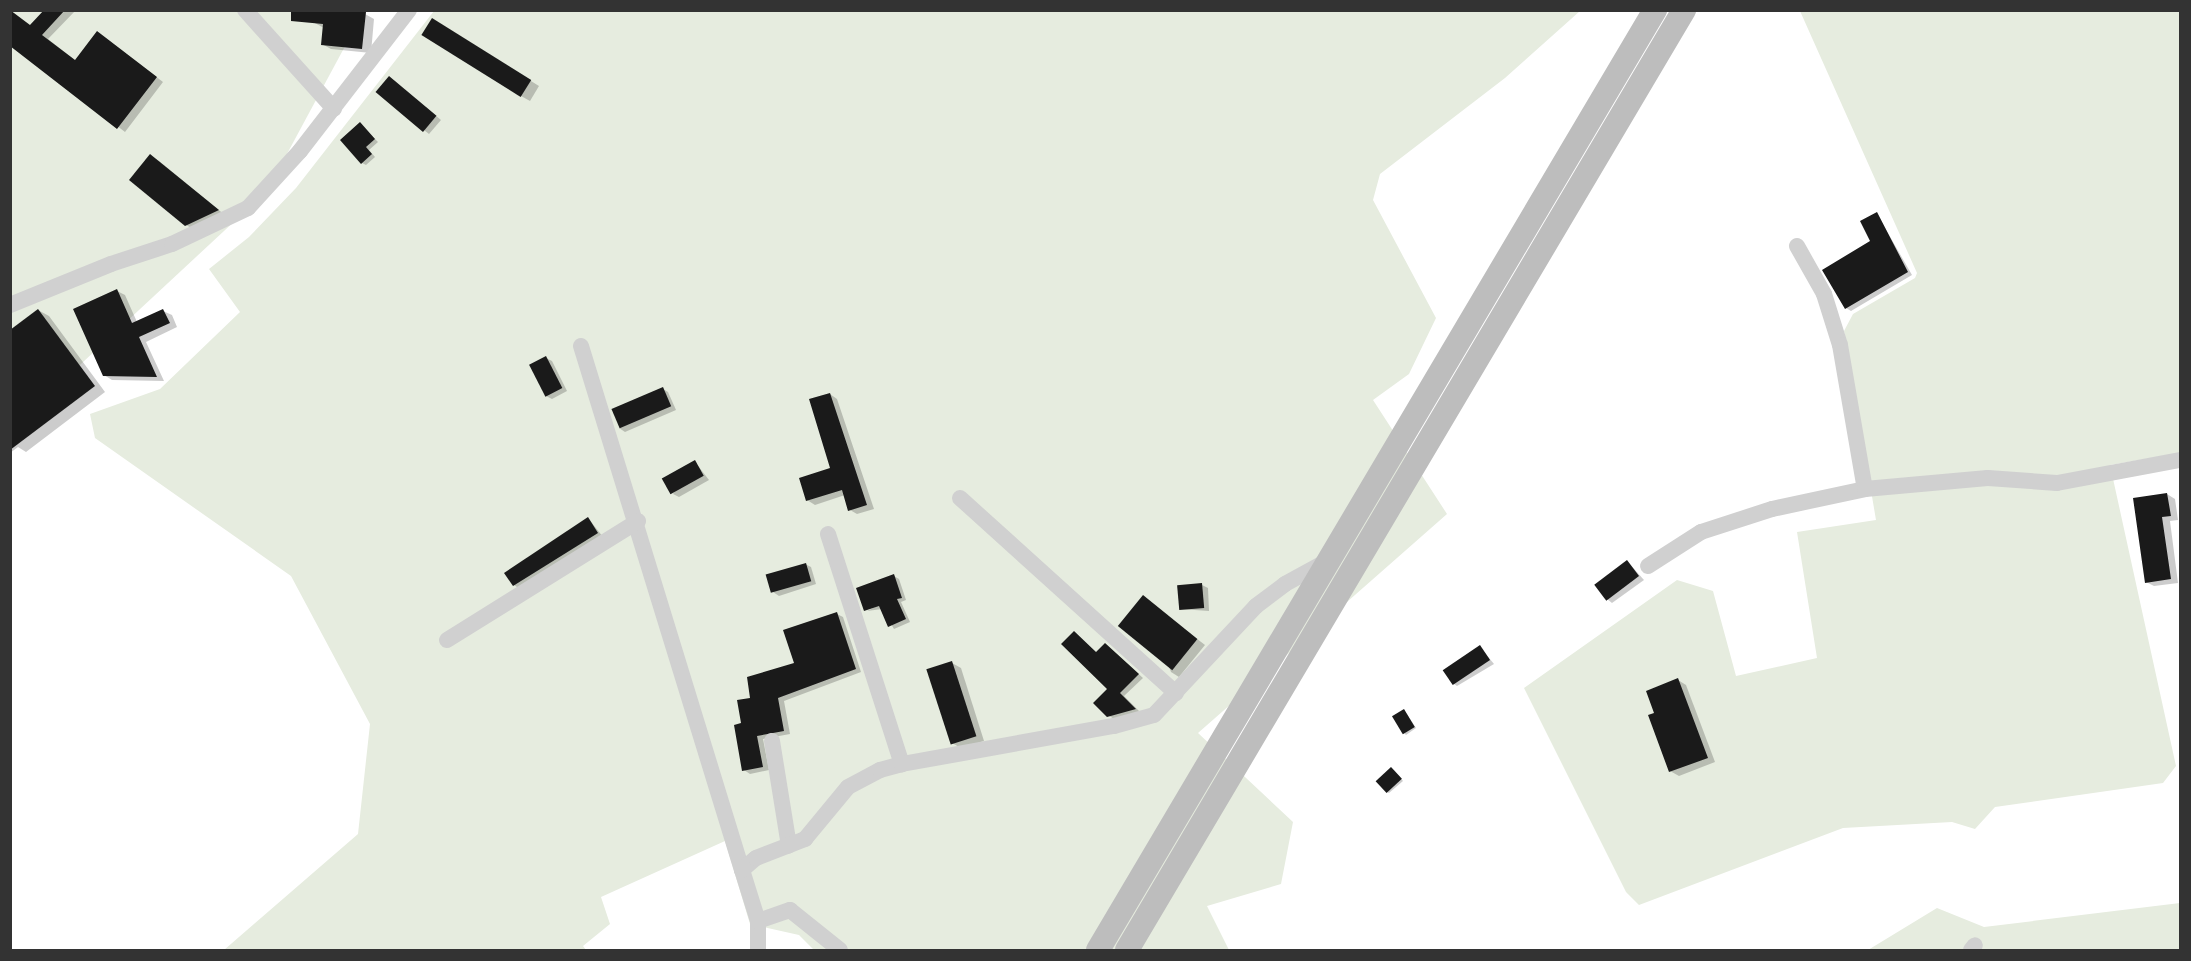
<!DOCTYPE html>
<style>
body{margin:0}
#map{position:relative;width:2191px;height:961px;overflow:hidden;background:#fff;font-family:Quicksand,sans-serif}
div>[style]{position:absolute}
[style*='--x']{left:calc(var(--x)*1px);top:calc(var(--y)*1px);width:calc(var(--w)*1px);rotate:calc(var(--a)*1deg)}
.green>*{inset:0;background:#e6ecdf}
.shadow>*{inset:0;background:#0003}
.building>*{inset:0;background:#1a1a1a;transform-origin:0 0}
.minor>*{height:16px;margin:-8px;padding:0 8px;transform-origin:8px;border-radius:8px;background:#d0d0d0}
.secondary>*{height:24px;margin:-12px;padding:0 12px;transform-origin:12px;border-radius:12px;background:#bdbdbd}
span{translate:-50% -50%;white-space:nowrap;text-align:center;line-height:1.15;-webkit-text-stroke:6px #fff;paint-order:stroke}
.frame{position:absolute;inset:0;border:12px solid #333;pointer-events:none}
</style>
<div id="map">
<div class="green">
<i style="clip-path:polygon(11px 11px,364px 11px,267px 191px,11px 429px)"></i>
<i style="clip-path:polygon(434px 11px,1580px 11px,1505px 78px,1380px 174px,1373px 200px,1436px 318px,1409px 374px,1373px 400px,1447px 514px,1198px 733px,1293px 822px,1281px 884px,1207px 906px,1229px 950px,814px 950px,799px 935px,750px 924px,725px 841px,601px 897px,610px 924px,583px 946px,586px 950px,224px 950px,358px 834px,370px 724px,291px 576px,95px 438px,90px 414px,160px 389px,240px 312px,209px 269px,249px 237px,296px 188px)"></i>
<i style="clip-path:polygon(1800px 11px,2180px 11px,2180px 453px,2110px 465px,2176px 766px,2163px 783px,1995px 807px,1975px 829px,1952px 822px,1843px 828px,1639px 905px,1626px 892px,1524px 688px,1677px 580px,1713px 591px,1736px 676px,1817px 658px,1797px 532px,1876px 520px,1844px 331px,1853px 314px,1915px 278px,1917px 273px)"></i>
<i style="clip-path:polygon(2180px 903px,2180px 950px,1868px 950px,1937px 908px,1984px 927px)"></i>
</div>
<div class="shadow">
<i style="clip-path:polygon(46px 10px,76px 10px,48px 39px,76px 61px,104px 37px,163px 82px,125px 132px,10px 44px)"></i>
<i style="clip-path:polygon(314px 10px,365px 14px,374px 19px,371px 53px,331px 49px,322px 44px,324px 28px,313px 22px)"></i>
<i style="clip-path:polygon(441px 25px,539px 86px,530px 101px,521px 96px)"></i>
<i style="clip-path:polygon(395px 82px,441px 120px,429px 134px,378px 93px)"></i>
<i style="clip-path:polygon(360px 124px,378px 142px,369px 150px,375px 157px,366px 165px,362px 163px)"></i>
<i style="clip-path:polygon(150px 156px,159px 161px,226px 216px,195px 230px,186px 225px)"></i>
<i style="clip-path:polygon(1877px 214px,1912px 275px,1851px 311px,1846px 308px,1872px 241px)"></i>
<i style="clip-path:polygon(117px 291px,125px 295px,137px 322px,163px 311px,172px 315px,177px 327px,146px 342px,164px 381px,112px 380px,104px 375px)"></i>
<i style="clip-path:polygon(38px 310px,49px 316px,105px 392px,26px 452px,18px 447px,10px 453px,10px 331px)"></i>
<i style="clip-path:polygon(546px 358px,552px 361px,567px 391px,552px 399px,546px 396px)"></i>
<i style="clip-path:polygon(663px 389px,668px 392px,676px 410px,625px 432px,619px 428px)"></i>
<i style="clip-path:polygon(830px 394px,837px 399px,874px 509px,857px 514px,850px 510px,845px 495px,815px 505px,807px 500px,832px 469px)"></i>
<i style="clip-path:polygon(695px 462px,709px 480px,679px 497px,673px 494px)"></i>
<i style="clip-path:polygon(2167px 494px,2175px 499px,2178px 520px,2170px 521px,2178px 583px,2154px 586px,2146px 582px)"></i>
<i style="clip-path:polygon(588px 518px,603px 537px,520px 589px,514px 585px,506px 573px)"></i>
<i style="clip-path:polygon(1627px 561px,1644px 580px,1612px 603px,1607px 599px)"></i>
<i style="clip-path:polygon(805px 564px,811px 567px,816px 584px,779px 596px,773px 592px)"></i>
<i style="clip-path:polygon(894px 576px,899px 579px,906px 600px,901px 602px,910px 622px,894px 629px,882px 609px,867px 611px,885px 602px,865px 610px)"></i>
<i style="clip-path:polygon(1202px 585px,1208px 588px,1209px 611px,1180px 609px)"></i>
<i style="clip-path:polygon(1143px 597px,1205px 645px,1179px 677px,1171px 672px)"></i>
<i style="clip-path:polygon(837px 614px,843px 617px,861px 672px,784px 701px,790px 734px,763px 739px,769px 770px,750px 774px,744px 770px,743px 724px,752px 699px,796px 664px)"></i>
<i style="clip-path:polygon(1074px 633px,1097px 653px,1105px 645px,1110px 648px,1143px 678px,1124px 696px,1140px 712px,1114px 719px,1108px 715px,1109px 689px)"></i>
<i style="clip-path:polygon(1480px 647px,1494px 664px,1457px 686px,1451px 682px)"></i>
<i style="clip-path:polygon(952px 663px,961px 668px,984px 741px,961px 748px,952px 743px)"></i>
<i style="clip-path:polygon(1678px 680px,1686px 685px,1715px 762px,1679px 776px,1670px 771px,1656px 714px)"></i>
<i style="clip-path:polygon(1404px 710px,1416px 728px,1406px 735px,1404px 733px)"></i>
<i style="clip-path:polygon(1394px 770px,1403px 781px,1389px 793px,1387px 792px)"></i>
</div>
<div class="building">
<i style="clip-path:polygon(10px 10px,30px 25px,44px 10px,65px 10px,42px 35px,75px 60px,97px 31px,157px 77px,117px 129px,10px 46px)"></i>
<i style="clip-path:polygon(291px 10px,366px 12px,362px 49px,321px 45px,323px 24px,291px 21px)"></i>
<i style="left:432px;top:18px;width:117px;height:20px;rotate:32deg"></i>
<i style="left:389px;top:76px;width:62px;height:21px;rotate:40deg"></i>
<i style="clip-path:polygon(360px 122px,375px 139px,366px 147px,372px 154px,361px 164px,340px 140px)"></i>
<i style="clip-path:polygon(150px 154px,219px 210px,185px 226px,129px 180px)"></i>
<i style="clip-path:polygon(1877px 212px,1908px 272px,1845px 309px,1822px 270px,1870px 241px,1860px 221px)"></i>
<i style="clip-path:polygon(117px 289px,132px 323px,163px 309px,170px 323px,139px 337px,157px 377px,103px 376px,73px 309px)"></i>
<i style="clip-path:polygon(38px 309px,95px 386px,10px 450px,10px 330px)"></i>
<i style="left:546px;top:356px;width:36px;height:19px;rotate:63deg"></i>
<i style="left:663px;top:387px;width:21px;height:56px;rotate:67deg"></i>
<i style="clip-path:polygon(830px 393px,867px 505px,848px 511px,842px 490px,806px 501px,799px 478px,830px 468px,809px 399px)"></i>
<i style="left:695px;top:460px;width:18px;height:38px;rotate:61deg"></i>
<i style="clip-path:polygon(2167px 493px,2171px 516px,2162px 517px,2171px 579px,2145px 583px,2133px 498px)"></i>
<i style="clip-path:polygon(588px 517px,598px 533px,513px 586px,504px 573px)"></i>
<i style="left:1627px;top:560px;width:20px;height:41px;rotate:53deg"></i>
<i style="left:806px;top:563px;width:19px;height:42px;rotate:74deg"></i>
<i style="clip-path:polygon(894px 574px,902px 598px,897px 599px,906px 619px,888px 627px,879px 606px,864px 611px,856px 588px)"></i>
<i style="left:1202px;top:583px;width:25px;height:25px;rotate:85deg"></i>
<i style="left:1143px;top:595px;width:70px;height:40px;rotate:39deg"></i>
<i style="clip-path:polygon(837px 612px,856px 669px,778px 698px,784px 731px,757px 736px,763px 767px,742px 771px,734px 725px,741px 723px,737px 700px,750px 698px,747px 677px,794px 663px,783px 630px)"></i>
<i style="clip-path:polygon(1074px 631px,1096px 652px,1105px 643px,1139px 674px,1120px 693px,1136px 709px,1107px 717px,1093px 703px,1107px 689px,1061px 644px)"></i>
<i style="left:1480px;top:645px;width:18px;height:45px;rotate:56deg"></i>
<i style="left:952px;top:661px;width:79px;height:27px;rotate:72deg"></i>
<i style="clip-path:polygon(1678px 678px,1708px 758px,1669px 772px,1648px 715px,1654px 713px,1646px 691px)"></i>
<i style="left:1404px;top:709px;width:21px;height:14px;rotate:59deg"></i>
<i style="left:1391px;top:767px;width:16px;height:21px;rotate:47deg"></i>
</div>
<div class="minor">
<i style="--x:245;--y:10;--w:133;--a:48"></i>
<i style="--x:1797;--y:246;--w:55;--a:60.6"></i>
<i style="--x:1824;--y:294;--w:53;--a:72.6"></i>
<i style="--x:1840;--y:345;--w:146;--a:80.2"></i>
<i style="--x:10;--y:305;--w:109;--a:-22.1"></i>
<i style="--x:111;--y:264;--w:64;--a:-18.2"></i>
<i style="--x:172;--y:244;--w:84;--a:-25.3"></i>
<i style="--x:248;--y:208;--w:77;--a:-47.6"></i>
<i style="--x:300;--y:151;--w:178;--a:-52.3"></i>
<i style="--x:581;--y:346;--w:548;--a:72.92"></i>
<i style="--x:960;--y:498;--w:291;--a:42.1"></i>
<i style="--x:828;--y:534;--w:242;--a:72.2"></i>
<i style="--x:1648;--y:566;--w:63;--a:-32.7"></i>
<i style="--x:1701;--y:532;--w:75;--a:-17.9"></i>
<i style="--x:1772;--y:509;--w:95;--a:-12.1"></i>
<i style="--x:1865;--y:489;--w:123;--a:-5.1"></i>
<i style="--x:1988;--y:478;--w:69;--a:4.1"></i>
<i style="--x:2057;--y:483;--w:125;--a:-10.6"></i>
<i style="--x:447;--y:640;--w:225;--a:-31.9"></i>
<i style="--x:772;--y:741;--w:106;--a:80.8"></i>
<i style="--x:758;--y:921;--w:34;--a:-19"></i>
<i style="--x:790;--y:910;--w:64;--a:38.7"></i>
<i style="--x:758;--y:950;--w:29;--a:-90"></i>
<i style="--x:758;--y:921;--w:53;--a:-107.4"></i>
<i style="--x:742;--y:870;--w:18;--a:-41"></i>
<i style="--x:756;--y:858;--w:53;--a:-21.2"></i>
<i style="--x:805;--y:839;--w:67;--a:-50.4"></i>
<i style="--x:848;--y:787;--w:36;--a:-28"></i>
<i style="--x:880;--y:770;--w:23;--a:-15"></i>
<i style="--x:902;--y:764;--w:215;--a:-10.2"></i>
<i style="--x:1114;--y:726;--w:41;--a:-15.4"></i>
<i style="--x:1154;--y:715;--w:149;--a:-46.9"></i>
<i style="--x:1256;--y:606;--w:36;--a:-37"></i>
<i style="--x:1285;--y:584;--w:50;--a:-28.6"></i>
<i style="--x:1971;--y:950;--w:6;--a:-51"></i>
</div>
<div class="secondary">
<i style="--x:1098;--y:950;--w:1093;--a:-59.35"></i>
<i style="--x:1127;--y:950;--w:1093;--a:-59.35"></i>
</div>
<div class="frame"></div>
</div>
